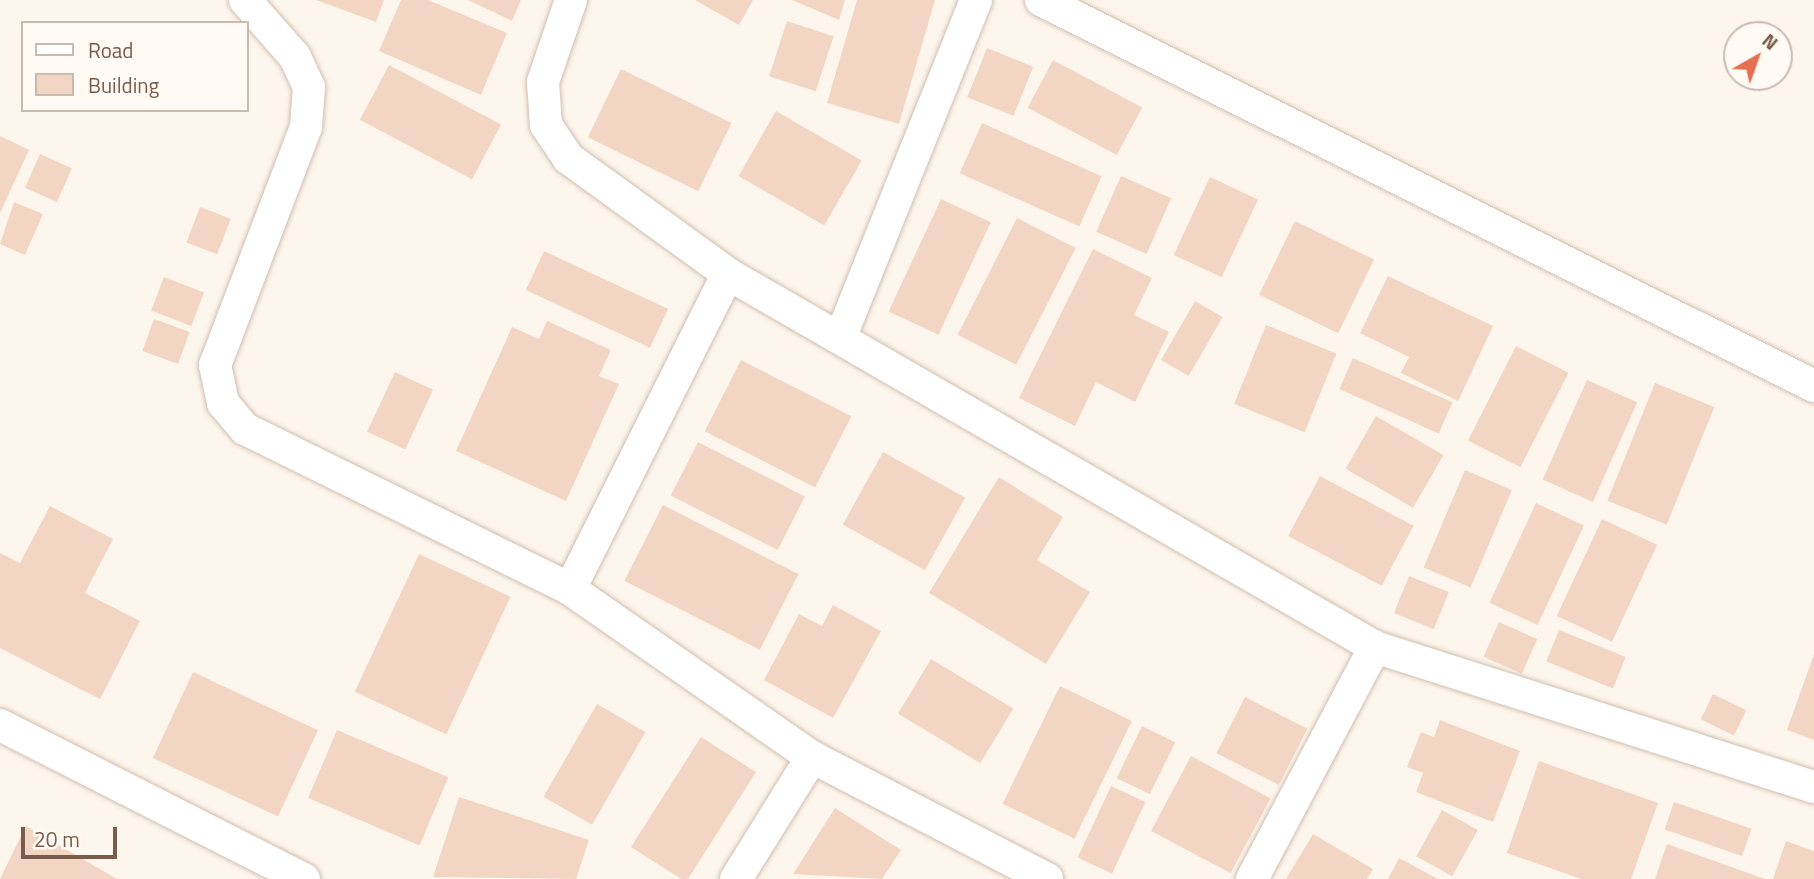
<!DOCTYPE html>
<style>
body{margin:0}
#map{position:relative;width:1814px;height:879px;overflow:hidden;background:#fdf6ec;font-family:"Titillium Web",sans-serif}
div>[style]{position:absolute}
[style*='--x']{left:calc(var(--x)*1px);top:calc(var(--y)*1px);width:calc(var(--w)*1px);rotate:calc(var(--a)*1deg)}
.building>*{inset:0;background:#f3d5c3;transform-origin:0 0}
.roads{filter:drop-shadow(0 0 2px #d1beb0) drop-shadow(0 0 2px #d1beb0)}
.street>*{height:32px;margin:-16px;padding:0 16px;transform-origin:16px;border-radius:16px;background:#fff}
span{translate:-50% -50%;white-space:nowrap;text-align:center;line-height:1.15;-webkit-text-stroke:5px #fffaf3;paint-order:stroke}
.legend{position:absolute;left:21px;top:21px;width:228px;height:91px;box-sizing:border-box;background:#fffaf3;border:2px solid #cabbb1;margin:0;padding:9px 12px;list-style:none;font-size:21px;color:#7a5c4d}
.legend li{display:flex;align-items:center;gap:14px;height:35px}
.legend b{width:35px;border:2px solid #cabbb1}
.north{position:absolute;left:1723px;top:21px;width:70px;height:70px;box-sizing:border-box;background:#fffaf3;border:2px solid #cabbb1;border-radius:50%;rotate:40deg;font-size:19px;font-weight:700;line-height:28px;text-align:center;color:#7a5c4d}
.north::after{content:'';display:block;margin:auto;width:24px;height:32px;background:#e76f51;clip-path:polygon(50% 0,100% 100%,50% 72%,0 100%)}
.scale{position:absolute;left:21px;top:827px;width:96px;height:32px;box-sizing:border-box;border:4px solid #7a5c4d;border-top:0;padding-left:9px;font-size:21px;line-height:24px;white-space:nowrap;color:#7a5c4d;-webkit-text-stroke:5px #fffaf3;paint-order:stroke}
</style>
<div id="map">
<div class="building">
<i style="clip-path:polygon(316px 0,384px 0,376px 22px)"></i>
<i style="clip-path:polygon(401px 0,428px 0,507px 33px,481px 95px,379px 51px)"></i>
<i style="clip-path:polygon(468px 0,521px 0,512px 21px)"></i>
<i style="clip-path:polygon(695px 0,753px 0,739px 25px)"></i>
<i style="clip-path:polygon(792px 0,845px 0,839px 20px)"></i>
<i style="clip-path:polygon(857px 0,935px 0,899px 124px,827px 103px)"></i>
<i style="left:787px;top:21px;width:49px;height:58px;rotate:18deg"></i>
<i style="left:987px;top:48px;width:50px;height:53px;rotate:22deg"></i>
<i style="left:1053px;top:60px;width:101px;height:54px;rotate:28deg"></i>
<i style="left:389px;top:65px;width:127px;height:62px;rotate:28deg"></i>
<i style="left:621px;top:69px;width:123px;height:76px;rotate:26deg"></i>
<i style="left:776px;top:111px;width:99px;height:75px;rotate:30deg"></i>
<i style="left:982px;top:123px;width:131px;height:55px;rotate:24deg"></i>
<i style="clip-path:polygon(0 136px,29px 150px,0 213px)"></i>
<i style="left:40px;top:154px;width:35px;height:37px;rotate:24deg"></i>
<i style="left:1121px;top:176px;width:55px;height:61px;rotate:24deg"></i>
<i style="left:1210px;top:177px;width:53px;height:86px;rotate:25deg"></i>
<i style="left:941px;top:199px;width:55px;height:124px;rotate:25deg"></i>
<i style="clip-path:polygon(14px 202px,43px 214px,25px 255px,0 244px)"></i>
<i style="left:200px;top:207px;width:33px;height:38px;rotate:21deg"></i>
<i style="left:1017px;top:218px;width:66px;height:131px;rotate:27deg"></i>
<i style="left:1295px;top:221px;width:88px;height:82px;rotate:26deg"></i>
<i style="clip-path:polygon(1093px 249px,1152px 278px,1134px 315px,1169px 332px,1135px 402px,1096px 382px,1075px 426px,1019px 398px)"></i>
<i style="left:544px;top:251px;width:137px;height:43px;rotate:25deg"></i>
<i style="clip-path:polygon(1388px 276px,1493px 326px,1458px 401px,1401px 373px,1409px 357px,1360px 333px)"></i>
<i style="left:164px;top:277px;width:43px;height:36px;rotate:21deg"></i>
<i style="left:1195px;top:301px;width:32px;height:68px;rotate:30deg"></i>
<i style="left:154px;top:319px;width:38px;height:34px;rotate:20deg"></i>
<i style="clip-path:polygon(547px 321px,611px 350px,599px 376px,619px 384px,566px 501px,456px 451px,512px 327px,539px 339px)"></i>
<i style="left:1266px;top:325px;width:76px;height:85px;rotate:22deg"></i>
<i style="left:1516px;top:346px;width:59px;height:106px;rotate:27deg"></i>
<i style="left:1353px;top:358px;width:109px;height:34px;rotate:24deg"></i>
<i style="left:741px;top:360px;width:124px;height:80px;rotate:27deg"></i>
<i style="left:395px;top:372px;width:42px;height:66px;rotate:25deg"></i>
<i style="left:1587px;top:380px;width:55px;height:109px;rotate:24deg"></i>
<i style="left:1655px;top:383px;width:64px;height:127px;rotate:22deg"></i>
<i style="left:1376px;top:416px;width:78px;height:61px;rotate:30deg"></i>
<i style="left:698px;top:442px;width:120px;height:60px;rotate:27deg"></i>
<i style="left:883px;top:452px;width:94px;height:83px;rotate:29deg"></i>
<i style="left:1465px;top:470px;width:51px;height:106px;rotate:23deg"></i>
<i style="left:1320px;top:476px;width:106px;height:68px;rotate:28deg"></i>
<i style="clip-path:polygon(999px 477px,1063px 517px,1037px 560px,1090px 592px,1046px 664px,929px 593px)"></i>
<i style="left:1536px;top:503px;width:53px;height:110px;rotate:25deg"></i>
<i style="left:663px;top:505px;width:152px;height:85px;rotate:27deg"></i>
<i style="clip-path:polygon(50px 506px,113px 539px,85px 593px,140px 621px,100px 699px,0 648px,0 553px,20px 563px)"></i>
<i style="left:1602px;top:519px;width:61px;height:107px;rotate:25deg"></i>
<i style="left:419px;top:554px;width:101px;height:152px;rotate:25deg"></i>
<i style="left:1409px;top:576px;width:43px;height:40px;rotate:22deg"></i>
<i style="clip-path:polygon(833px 605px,881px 631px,833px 718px,764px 680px,799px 614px,822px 626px)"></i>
<i style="left:1499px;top:622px;width:42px;height:38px;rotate:24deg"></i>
<i style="left:1559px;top:630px;width:72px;height:34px;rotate:22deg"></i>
<i style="clip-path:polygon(1814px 654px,1814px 740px,1787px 730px)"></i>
<i style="left:931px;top:659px;width:96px;height:64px;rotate:31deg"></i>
<i style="left:193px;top:672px;width:138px;height:95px;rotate:25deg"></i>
<i style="left:1060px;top:686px;width:80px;height:131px;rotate:26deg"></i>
<i style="left:1713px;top:694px;width:37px;height:28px;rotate:26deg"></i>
<i style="left:1245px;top:697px;width:70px;height:63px;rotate:27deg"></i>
<i style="left:597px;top:704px;width:56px;height:107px;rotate:30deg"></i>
<i style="clip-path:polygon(1440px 720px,1520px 751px,1493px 822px,1416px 792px,1423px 773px,1407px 767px,1421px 732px,1434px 737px)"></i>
<i style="left:1142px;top:726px;width:37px;height:58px;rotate:26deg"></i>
<i style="left:337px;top:730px;width:121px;height:74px;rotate:23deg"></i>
<i style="clip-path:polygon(701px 737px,756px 772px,688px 879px,681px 879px,631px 847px)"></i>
<i style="left:1191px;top:756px;width:90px;height:85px;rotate:28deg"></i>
<i style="clip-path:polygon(1539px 761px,1658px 803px,1631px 879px,1581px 879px,1507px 853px)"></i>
<i style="left:1111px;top:786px;width:38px;height:79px;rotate:25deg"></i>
<i style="clip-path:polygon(459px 797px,589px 840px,576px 879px,433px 877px)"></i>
<i style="left:1674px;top:802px;width:82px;height:29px;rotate:19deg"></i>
<i style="clip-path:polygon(835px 808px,901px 850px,882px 879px,793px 874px)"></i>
<i style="left:1442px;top:810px;width:41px;height:53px;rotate:29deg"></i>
<i style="clip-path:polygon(26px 826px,117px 879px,0 879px)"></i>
<i style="clip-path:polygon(1313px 834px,1373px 869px,1367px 879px,1286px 879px)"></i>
<i style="clip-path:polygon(1786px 841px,1814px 851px,1814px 879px,1773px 879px)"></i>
<i style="clip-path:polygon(1667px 844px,1765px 879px,1655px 879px)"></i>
<i style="clip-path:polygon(1399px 858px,1438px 879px,1388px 879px)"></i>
</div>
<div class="roads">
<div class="street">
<i style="--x:245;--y:0;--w:76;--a:48.7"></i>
<i style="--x:295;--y:57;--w:33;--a:65"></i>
<i style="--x:309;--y:87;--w:40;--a:94.3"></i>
<i style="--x:306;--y:127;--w:255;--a:110.9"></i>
<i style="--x:215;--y:365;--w:39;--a:78"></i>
<i style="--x:223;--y:403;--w:34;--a:50"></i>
<i style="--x:245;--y:429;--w:362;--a:26.2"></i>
<i style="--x:570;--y:589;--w:295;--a:34.8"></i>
<i style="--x:812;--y:757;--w:265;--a:27.4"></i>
<i style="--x:571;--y:0;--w:87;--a:108.9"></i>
<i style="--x:543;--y:82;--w:43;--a:86"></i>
<i style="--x:546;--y:125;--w:40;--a:56"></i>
<i style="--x:568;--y:158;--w:198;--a:35.9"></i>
<i style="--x:728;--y:274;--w:747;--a:29.96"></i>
<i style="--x:1375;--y:647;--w:461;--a:17.7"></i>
<i style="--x:1041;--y:0;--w:864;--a:26.54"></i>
<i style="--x:841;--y:336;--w:362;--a:-68.1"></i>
<i style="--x:570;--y:589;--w:352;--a:-63.4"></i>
<i style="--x:0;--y:725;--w:341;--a:26.9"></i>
<i style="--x:736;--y:879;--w:144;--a:-58.1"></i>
<i style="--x:1252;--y:879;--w:263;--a:-62.1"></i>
</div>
</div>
<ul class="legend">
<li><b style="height:9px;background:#fff"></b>Road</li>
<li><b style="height:19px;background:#f3d5c3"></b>Building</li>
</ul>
<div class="north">N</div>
<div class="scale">20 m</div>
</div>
